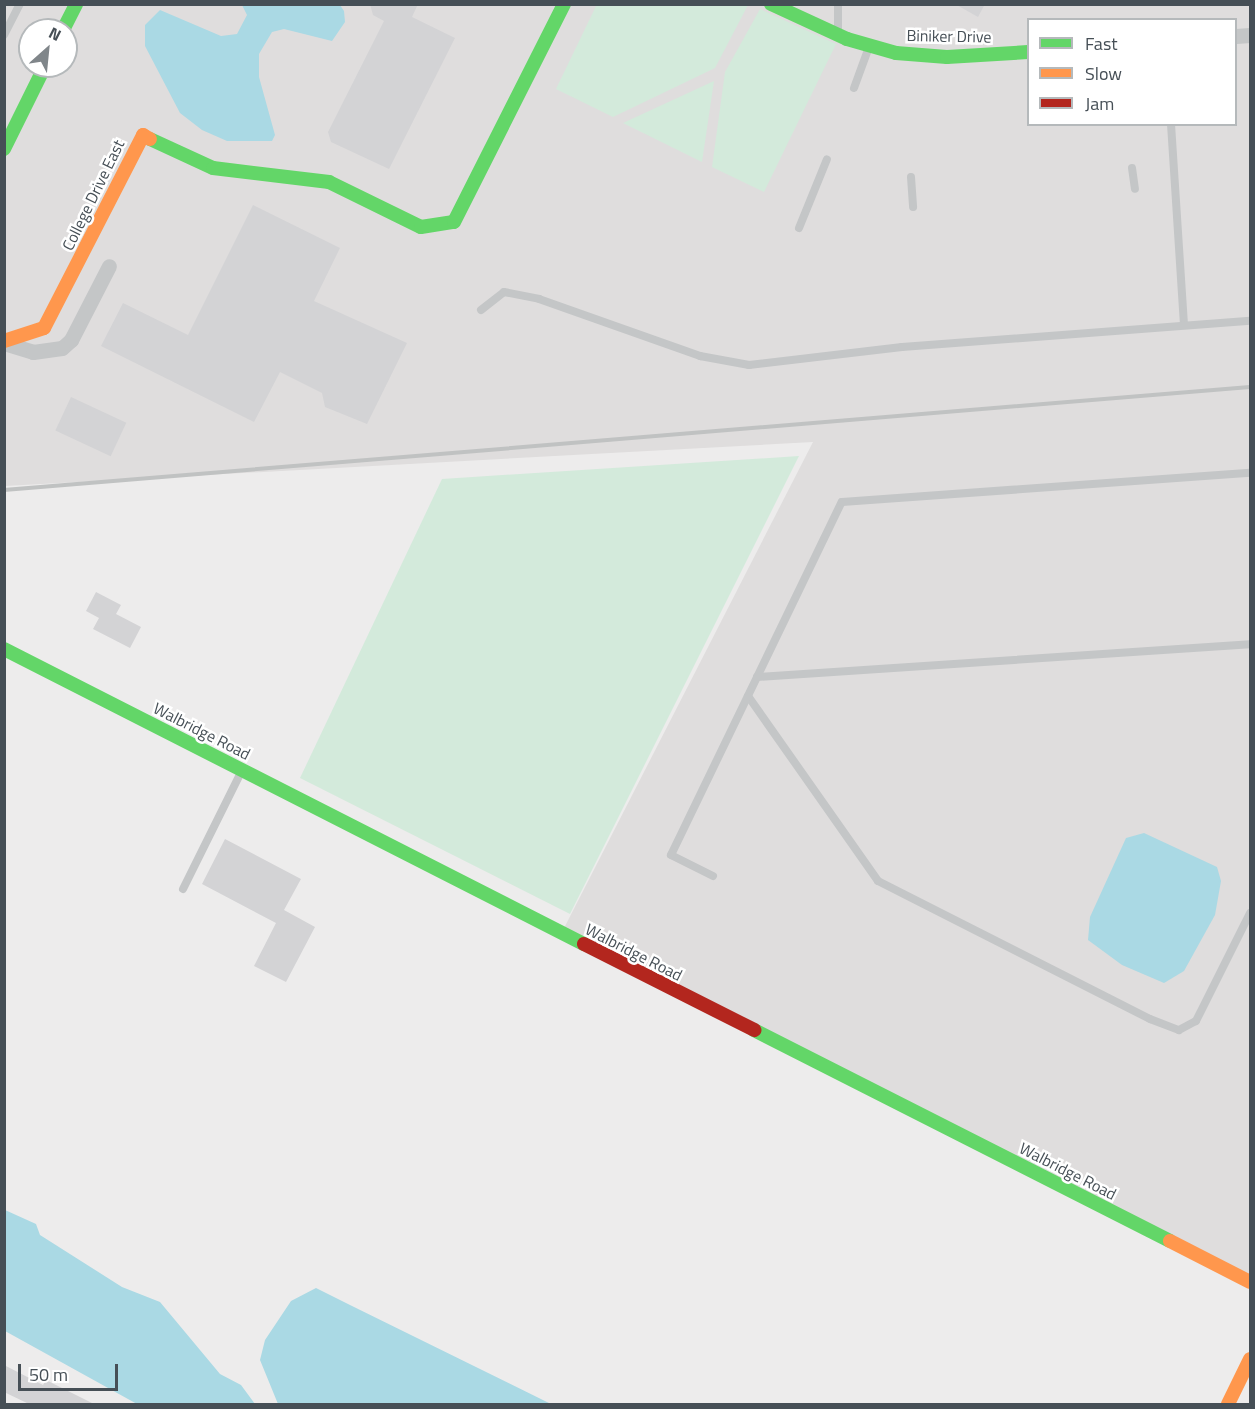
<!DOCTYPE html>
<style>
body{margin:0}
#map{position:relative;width:1255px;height:1409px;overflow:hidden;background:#edecec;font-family:"Titillium Web",sans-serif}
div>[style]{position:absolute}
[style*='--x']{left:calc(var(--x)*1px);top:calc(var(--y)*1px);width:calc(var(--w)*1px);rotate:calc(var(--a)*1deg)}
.education>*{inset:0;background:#dfdddd}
.green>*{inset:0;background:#d3eadb}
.water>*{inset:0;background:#aad9e4}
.building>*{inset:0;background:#d3d3d5;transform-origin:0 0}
.lane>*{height:8px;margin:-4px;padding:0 4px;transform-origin:4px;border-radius:4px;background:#c4c6c7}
.street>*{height:15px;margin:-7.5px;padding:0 7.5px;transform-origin:7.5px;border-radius:7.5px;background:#c4c6c7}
.fast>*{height:14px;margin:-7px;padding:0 7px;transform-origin:7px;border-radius:7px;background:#63d668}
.slow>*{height:14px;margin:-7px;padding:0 7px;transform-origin:7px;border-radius:7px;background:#ff974d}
.jam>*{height:14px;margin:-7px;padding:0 7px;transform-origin:7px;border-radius:7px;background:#b3261e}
.rail>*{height:4px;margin:-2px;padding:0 2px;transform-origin:2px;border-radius:2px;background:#c0c2c2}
span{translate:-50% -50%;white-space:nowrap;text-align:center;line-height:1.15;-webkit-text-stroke:5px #fff;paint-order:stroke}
.street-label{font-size:16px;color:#464f56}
.frame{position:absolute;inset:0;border:6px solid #464f56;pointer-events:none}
.legend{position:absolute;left:1027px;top:18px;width:210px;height:108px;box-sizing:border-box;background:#fff;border:2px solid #b5b9bb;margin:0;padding:8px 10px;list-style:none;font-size:18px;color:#464f56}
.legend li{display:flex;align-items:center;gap:12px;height:30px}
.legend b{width:30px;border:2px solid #b5b9bb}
.north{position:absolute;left:18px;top:18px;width:60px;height:60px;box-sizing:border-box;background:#fff;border:2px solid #b5b9bb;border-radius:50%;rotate:27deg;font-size:16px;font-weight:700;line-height:24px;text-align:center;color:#464f56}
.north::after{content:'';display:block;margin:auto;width:21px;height:27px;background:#80868a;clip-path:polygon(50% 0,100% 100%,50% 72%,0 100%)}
.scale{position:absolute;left:18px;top:1364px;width:100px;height:27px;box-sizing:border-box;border:3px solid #464f56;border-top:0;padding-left:8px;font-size:18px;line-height:21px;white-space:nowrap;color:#464f56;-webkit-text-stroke:4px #fff;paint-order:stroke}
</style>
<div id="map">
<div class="education">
<i style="clip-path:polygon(evenodd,5px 5px,1250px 5px,1250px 1282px,561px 934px,813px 442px,5px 486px,5px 5px,1028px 20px,1236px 20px,1236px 124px,1028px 124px,1028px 20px,5px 5px,30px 30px,66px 30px,66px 66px,30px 66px,30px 30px)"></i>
</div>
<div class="green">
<i style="clip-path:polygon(597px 4px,748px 4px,748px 5px,715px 68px,613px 117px,556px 89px)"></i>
<i style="clip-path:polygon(760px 9px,836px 44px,764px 192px,712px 167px,725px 72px)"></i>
<i style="clip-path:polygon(714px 81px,702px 162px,623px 123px)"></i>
<i style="clip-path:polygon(799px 456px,570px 914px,300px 778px,442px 479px)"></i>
</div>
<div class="water">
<i style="clip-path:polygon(242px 5px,340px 5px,344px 11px,345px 22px,332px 41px,284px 29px,272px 32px,259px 54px,259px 77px,275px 135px,272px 141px,227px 141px,202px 130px,180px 113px,145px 46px,145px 25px,160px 10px,221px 36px,237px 34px,247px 15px)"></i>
<i style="clip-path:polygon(1144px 833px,1217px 867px,1221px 881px,1215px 915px,1184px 971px,1164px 983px,1122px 965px,1088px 940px,1090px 917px,1126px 838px)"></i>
<i style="clip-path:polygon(5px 1210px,36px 1224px,40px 1235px,122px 1287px,160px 1302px,220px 1374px,241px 1385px,255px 1404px,137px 1404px,5px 1331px)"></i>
<i style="clip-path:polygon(316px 1288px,350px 1305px,551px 1404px,278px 1404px,260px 1360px,265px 1340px,291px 1301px)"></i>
</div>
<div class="building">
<i style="clip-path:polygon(370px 4px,418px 4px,412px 17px,455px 38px,389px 169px,331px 142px,328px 132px,384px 21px,373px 15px)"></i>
<i style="clip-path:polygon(955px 4px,985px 4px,978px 17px)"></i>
<i style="clip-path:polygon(253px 205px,340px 248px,314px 301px,407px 343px,367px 424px,325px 407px,322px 393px,280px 372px,254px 422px,101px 346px,123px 303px,188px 335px)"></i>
<i style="left:71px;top:397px;width:61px;height:37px;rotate:25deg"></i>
<i style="clip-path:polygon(96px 592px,121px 605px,116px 614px,141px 627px,130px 648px,93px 629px,99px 618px,86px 611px)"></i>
<i style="clip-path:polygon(225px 839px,301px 879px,284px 910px,315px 927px,286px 982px,254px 966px,276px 923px,202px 884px)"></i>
<i style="clip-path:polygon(4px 1365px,43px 1385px,46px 1380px,94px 1404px,29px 1404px,4px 1392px)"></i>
</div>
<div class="lane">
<i style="--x:838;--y:4;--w:29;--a:90"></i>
<i style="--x:4;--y:35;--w:35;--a:-63"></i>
<i style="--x:854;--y:88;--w:44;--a:-69.9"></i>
<i style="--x:1171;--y:124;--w:201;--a:86.3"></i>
<i style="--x:1132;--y:168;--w:21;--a:82"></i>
<i style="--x:911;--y:177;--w:30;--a:86"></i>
<i style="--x:799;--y:228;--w:74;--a:-67.9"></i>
<i style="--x:481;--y:310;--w:29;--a:-38"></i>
<i style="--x:504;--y:292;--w:36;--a:11"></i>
<i style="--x:539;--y:299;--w:171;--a:19.5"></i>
<i style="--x:700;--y:356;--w:50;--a:10.4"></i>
<i style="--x:749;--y:365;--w:154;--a:-6.7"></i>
<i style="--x:902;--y:347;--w:349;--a:-4.3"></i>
<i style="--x:757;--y:677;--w:494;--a:-3.8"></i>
<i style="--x:748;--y:696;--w:226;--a:54.9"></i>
<i style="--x:878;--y:881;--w:305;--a:26.9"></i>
<i style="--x:1150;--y:1019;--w:31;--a:21"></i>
<i style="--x:1179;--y:1030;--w:19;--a:-28"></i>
<i style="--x:1196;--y:1021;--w:121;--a:-63.4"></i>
<i style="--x:713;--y:876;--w:47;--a:-153.4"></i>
<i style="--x:671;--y:855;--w:392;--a:-64.2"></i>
<i style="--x:842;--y:502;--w:409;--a:-4.1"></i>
<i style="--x:183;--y:889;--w:131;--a:-63.6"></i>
</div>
<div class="street">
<i style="--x:1236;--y:36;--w:14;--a:-4"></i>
<i style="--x:4;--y:343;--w:30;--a:17"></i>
<i style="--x:33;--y:352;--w:29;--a:-8"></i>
<i style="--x:62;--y:348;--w:12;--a:-42"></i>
<i style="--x:71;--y:340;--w:83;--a:-62.8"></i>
</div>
<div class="fast">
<i style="--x:771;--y:4;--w:84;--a:24.7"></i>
<i style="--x:847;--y:39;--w:51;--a:15.9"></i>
<i style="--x:896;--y:53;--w:51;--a:4.5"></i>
<i style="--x:947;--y:57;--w:81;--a:-3.5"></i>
<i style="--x:63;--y:30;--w:29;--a:-63"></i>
<i style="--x:150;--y:139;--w:69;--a:24.7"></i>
<i style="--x:213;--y:168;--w:117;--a:6.9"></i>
<i style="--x:329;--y:182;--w:102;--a:26.1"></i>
<i style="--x:421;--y:227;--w:33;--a:-9"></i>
<i style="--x:454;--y:222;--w:244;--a:-63.2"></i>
<i style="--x:4;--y:149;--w:93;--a:-63.7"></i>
<i style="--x:4;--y:649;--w:651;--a:26.96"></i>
<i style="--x:754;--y:1030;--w:466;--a:26.9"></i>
</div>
<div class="slow">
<i style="--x:4;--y:341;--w:42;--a:-18"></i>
<i style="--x:44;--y:328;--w:217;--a:-62.8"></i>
<i style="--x:143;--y:135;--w:8;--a:30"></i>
<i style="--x:1170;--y:1241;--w:90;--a:27.1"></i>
<i style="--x:1228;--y:1404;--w:50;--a:-63.9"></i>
</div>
<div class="jam">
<i style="--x:584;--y:944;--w:191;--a:26.8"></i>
</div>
<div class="rail">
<i style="--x:4;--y:490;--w:1250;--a:-4.73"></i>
</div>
<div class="street-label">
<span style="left:949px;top:36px;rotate:1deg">Biniker Drive</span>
<span style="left:93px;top:195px;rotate:-64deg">College Drive East</span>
<span style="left:202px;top:731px;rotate:27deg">Walbridge Road</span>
<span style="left:634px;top:952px;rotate:27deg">Walbridge Road</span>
<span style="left:1068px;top:1171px;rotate:27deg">Walbridge Road</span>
</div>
<div class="frame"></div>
<ul class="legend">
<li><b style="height:8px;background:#63d668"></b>Fast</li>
<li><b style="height:8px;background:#ff974d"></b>Slow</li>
<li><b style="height:8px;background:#b3261e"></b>Jam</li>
</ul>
<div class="north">N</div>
<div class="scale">50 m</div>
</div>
